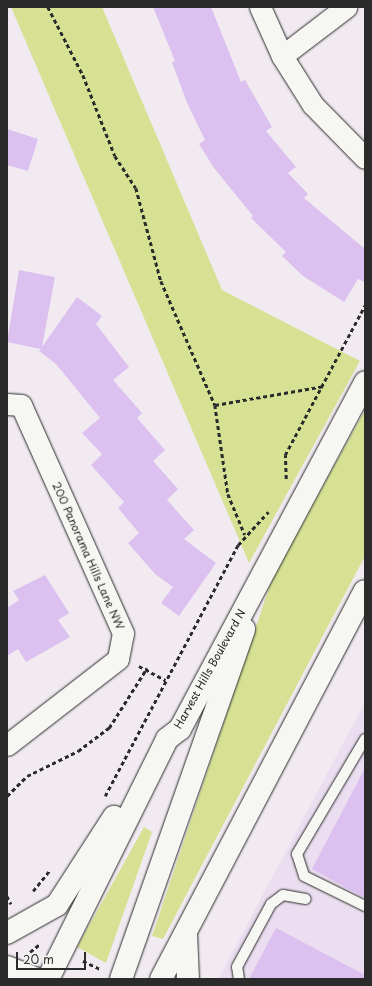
<!DOCTYPE html>
<style>
body{margin:0}
#map{position:relative;width:372px;height:986px;overflow:hidden;background:#f1ebf1;font-family:"Playpen Sans",sans-serif}
div>[style]{position:absolute}
[style*='--x']{left:calc(var(--x)*1px);top:calc(var(--y)*1px);width:calc(var(--w)*1px);rotate:calc(var(--a)*1deg)}
.built>*{inset:0;background:#ebdef0}
.green>*{inset:0;background:#d6e194}
.building>*{inset:0;background:#dcc0ef}
.path>*{height:2.5px;margin-top:-1.25px;transform-origin:0;background:repeating-linear-gradient(90deg,#2b2b2b 0 4px,transparent 0 7px)}
.roads{filter:drop-shadow(0 0 1px #2b2b2b) drop-shadow(0 0 1px #2b2b2b)}
.service>*{height:10px;margin:-5px;padding:0 5px;transform-origin:5px;border-radius:5px;background:#f6f6f2}
.minor>*{height:21px;margin:-10.5px;padding:0 10.5px;transform-origin:10.5px;border-radius:10.5px;background:#f6f6f2}
.secondary>*{height:22px;margin:-11px;padding:0 11px;transform-origin:11px;border-radius:11px;background:#f6f6f2}
span{translate:-50% -50%;white-space:nowrap;text-align:center;line-height:1.15;-webkit-text-stroke:3px #f6f6f2;paint-order:stroke}
.street-label{font-size:11px;color:#2b2b2b}
.frame{position:absolute;inset:0;border:8px solid #2b2b2b;pointer-events:none}
.scale{position:absolute;left:16px;top:952px;width:70px;height:18px;box-sizing:border-box;border:2px solid #2b2b2b;border-top:0;padding-left:5px;font-size:12px;line-height:14px;white-space:nowrap;color:#2b2b2b;-webkit-text-stroke:3px #f6f6f2;paint-order:stroke}
</style>
<div id="map">
<div class="built">
<i style="clip-path:polygon(365px 702px,365px 979px,218px 979px)"></i>
</div>
<div class="green">
<i style="clip-path:polygon(11px 7px,102px 7px,222px 290px,360px 361px,249px 563px)"></i>
<i style="clip-path:polygon(365px 410px,365px 556px,163px 939px,152px 936px,272px 579px)"></i>
<i style="clip-path:polygon(144px 827px,152px 832px,106px 963px,77px 947px)"></i>
</div>
<div class="building">
<i style="clip-path:polygon(153px 7px,211px 7px,241px 82px,245px 80px,272px 127px,266px 131px,296px 167px,288px 173px,308px 194px,304px 198px,365px 249px,365px 282px,358px 279px,344px 302px,303px 276px,282px 256px,286px 252px,251px 218px,253px 216px,214px 168px,199px 144px,205px 140px,187px 103px,172px 62px,175px 61px)"></i>
<i style="clip-path:polygon(7px 129px,38px 139px,28px 171px,7px 165px)"></i>
<i style="clip-path:polygon(19px 270px,55px 277px,42px 347px,77px 297px,102px 316px,96px 324px,129px 367px,113px 380px,142px 413px,137px 418px,165px 450px,153px 461px,178px 489px,167px 500px,194px 530px,184px 539px,216px 563px,179px 616px,161px 603px,173px 587px,155px 574px,128px 543px,139px 533px,118px 508px,124px 502px,91px 465px,102px 454px,82px 433px,100px 418px,56px 364px,39px 351px,41px 349px,7px 342px)"></i>
<i style="clip-path:polygon(45px 575px,69px 613px,58px 620px,70px 637px,26px 662px,18px 649px,7px 656px,7px 608px,19px 600px,13px 591px)"></i>
<i style="clip-path:polygon(365px 768px,365px 898px,312px 869px)"></i>
<i style="clip-path:polygon(276px 928px,365px 975px,365px 979px,249px 979px)"></i>
</div>
<div class="path">
<i style="--x:48;--y:7;--w:76;--a:62.8"></i>
<i style="--x:83;--y:75;--w:87;--a:68.4"></i>
<i style="--x:115;--y:156;--w:38;--a:57"></i>
<i style="--x:136;--y:188;--w:96;--a:75"></i>
<i style="--x:161;--y:281;--w:135;--a:66.5"></i>
<i style="--x:215;--y:405;--w:90;--a:81.7"></i>
<i style="--x:228;--y:494;--w:44;--a:67.5"></i>
<i style="--x:215;--y:405;--w:111;--a:-9.9"></i>
<i style="--x:286;--y:479;--w:24;--a:-92"></i>
<i style="--x:285;--y:455;--w:170;--a:-61.9"></i>
<i style="--x:139;--y:666;--w:30;--a:28"></i>
<i style="--x:7;--y:796;--w:28;--a:-45"></i>
<i style="--x:27;--y:776;--w:57;--a:-26.1"></i>
<i style="--x:78;--y:751;--w:39;--a:-37"></i>
<i style="--x:109;--y:728;--w:71;--a:-57.7"></i>
<i style="--x:105;--y:796;--w:284;--a:-62.1"></i>
<i style="--x:238;--y:545;--w:45;--a:-47.7"></i>
<i style="--x:33;--y:891;--w:28;--a:-51"></i>
<i style="--x:7;--y:896;--w:9;--a:63"></i>
<i style="--x:30;--y:952;--w:13;--a:-39"></i>
<i style="--x:83;--y:961;--w:19;--a:25"></i>
</div>
<div class="roads">
<div class="service">
<i style="--x:365;--y:739;--w:134;--a:120.6"></i>
<i style="--x:297;--y:854;--w:23;--a:72"></i>
<i style="--x:304;--y:876;--w:68;--a:26.2"></i>
<i style="--x:239;--y:979;--w:12;--a:-99"></i>
<i style="--x:237;--y:967;--w:72;--a:-61.6"></i>
<i style="--x:271;--y:904;--w:15;--a:-37"></i>
<i style="--x:283;--y:895;--w:23;--a:10"></i>
</div>
<div class="minor">
<i style="--x:260;--y:7;--w:54;--a:65.8"></i>
<i style="--x:282;--y:56;--w:58;--a:57.7"></i>
<i style="--x:313;--y:105;--w:74;--a:45.5"></i>
<i style="--x:282;--y:56;--w:81;--a:-37.4"></i>
<i style="--x:7;--y:404;--w:14;--a:4"></i>
<i style="--x:21;--y:405;--w:250;--a:65.9"></i>
<i style="--x:123;--y:633;--w:26;--a:101"></i>
<i style="--x:118;--y:659;--w:140;--a:142.2"></i>
</div>
<div class="secondary">
<i style="--x:7;--y:933;--w:57;--a:-29.2"></i>
<i style="--x:57;--y:905;--w:105;--a:-57.1"></i>
<i style="--x:186;--y:934;--w:45;--a:87.5"></i>
<i style="--x:7;--y:967;--w:32;--a:22"></i>
<i style="--x:48;--y:979;--w:268;--a:-63.6"></i>
<i style="--x:167;--y:739;--w:16;--a:-38"></i>
<i style="--x:180;--y:729;--w:393;--a:-61.9"></i>
<i style="--x:121;--y:979;--w:371;--a:-70.6"></i>
<i style="--x:161;--y:979;--w:438;--a:-62.3"></i>
</div>
</div>
<div class="street-label">
<span style="left:88px;top:556px;rotate:66deg">200 Panorama Hills Lane NW</span>
<span style="left:210px;top:669px;rotate:-61deg">Harvest Hills Boulevard N</span>
</div>
<div class="frame"></div>
<div class="scale">20 m</div>
</div>
